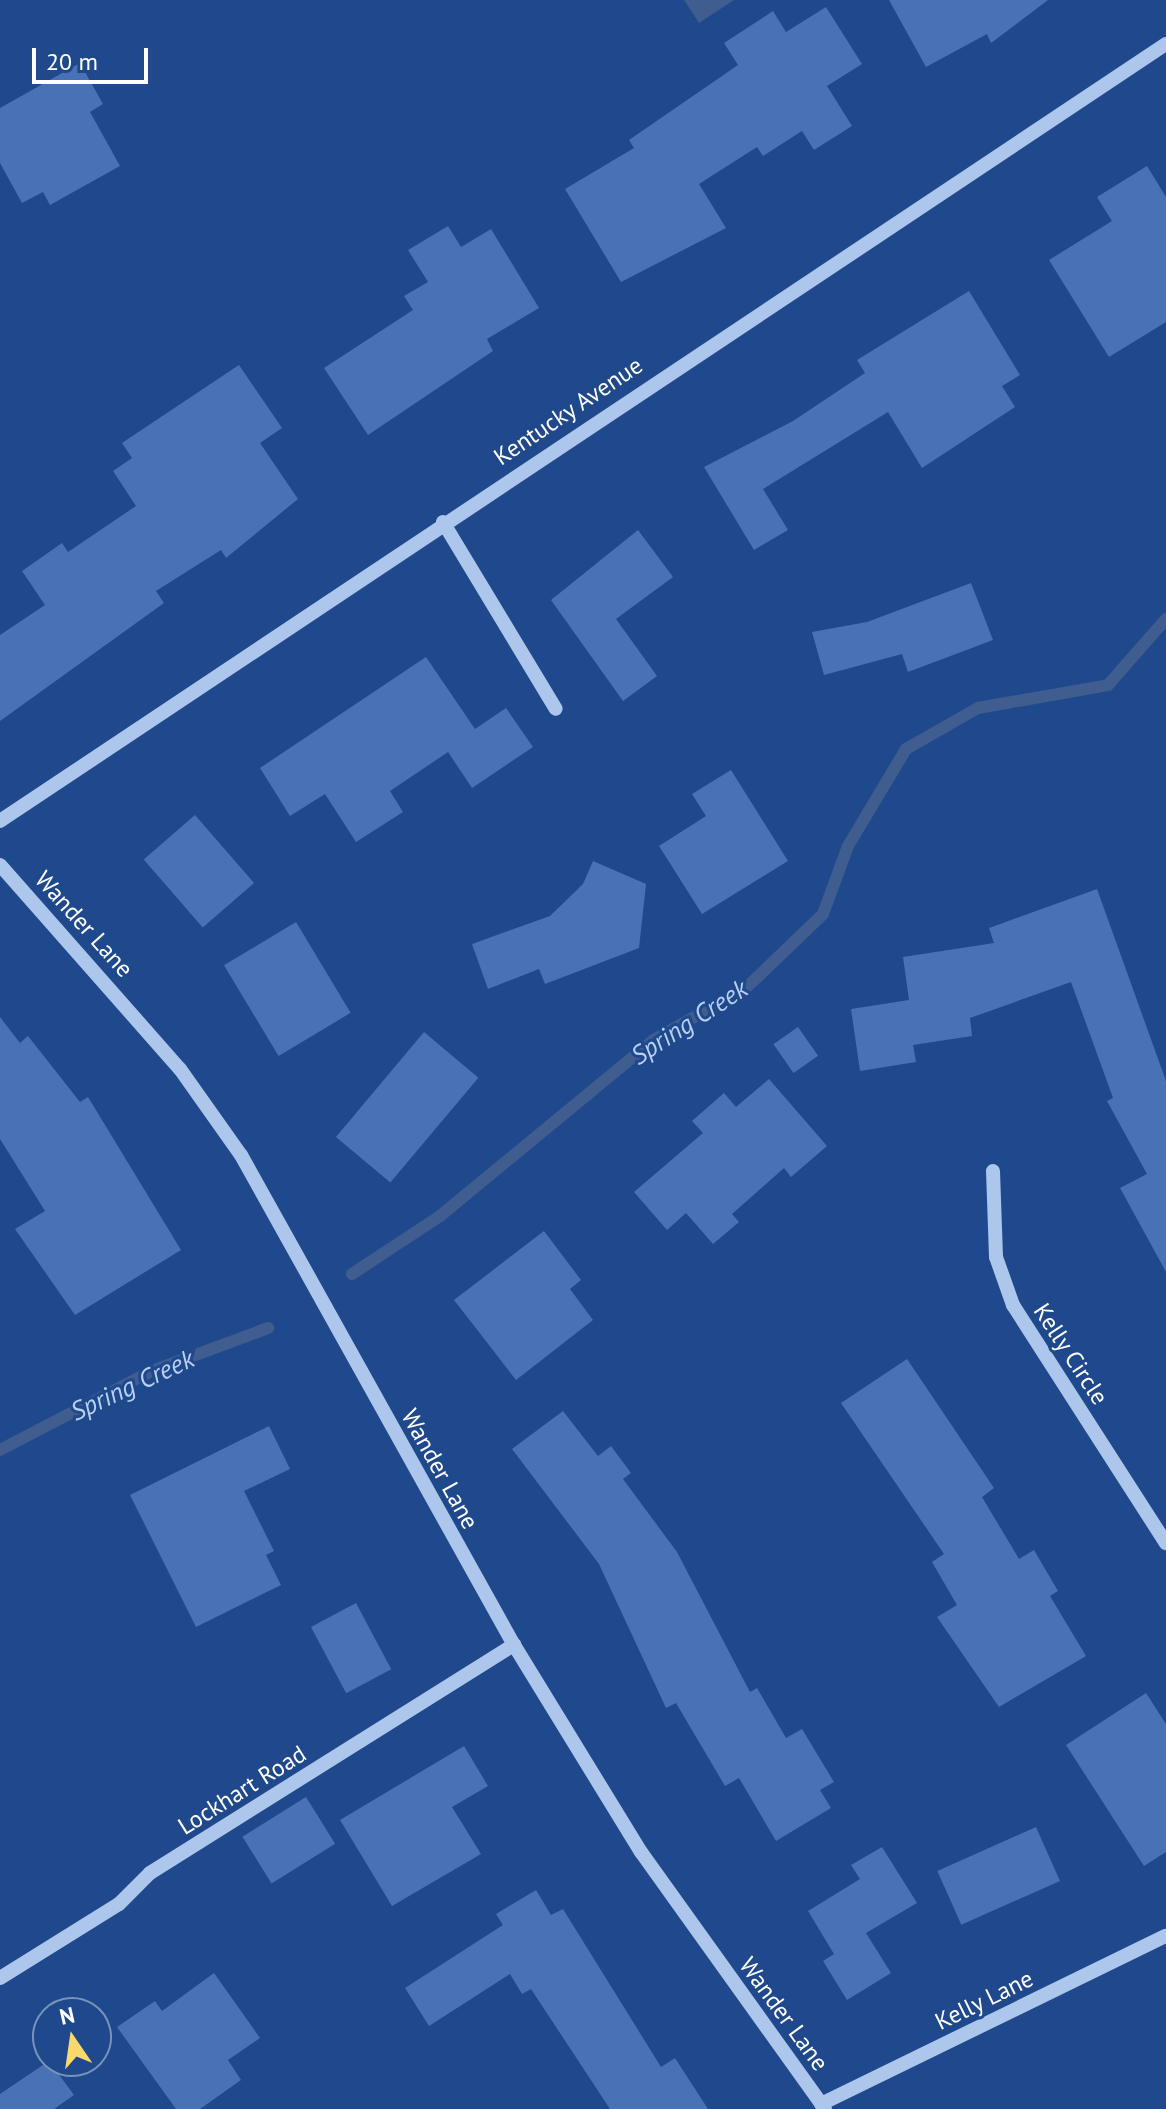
<!DOCTYPE html>
<style>
body{margin:0}
#map{position:relative;width:1166px;height:2109px;overflow:hidden;background:#1f498c;font-family:"PT Sans",sans-serif}
div>[style]{position:absolute}
[style*='--x']{left:calc(var(--x)*1px);top:calc(var(--y)*1px);width:calc(var(--w)*1px);rotate:calc(var(--a)*1deg)}
.water>*{inset:0;background:#3f5d8e}
.stream>*{height:12px;margin:-6px;padding:0 6px;transform-origin:6px;border-radius:6px;background:#3f5d8e}
.building>*{inset:0;background:#4872b3;transform-origin:0 0}
.minor>*{height:14px;margin:-7px;padding:0 7px;transform-origin:7px;border-radius:7px;background:#acc6ec}
span{translate:-50% -50%;white-space:nowrap;text-align:center;line-height:1.15;-webkit-text-stroke:6px #1f498c;paint-order:stroke}
.street-label{font-size:24px;color:#fff}
.water-label{font-size:26px;color:#b8d0f3;font-style:italic}
.north{position:absolute;left:32px;top:1997px;width:80px;height:80px;box-sizing:border-box;background:#1f498c;border:2px solid #7992ba;border-radius:50%;rotate:347deg;font-size:22px;font-weight:700;line-height:32px;text-align:center;color:#fff}
.north::after{content:'';display:block;margin:auto;width:28px;height:36px;background:#fad86c;clip-path:polygon(50% 0,100% 100%,50% 72%,0 100%)}
.scale{position:absolute;left:32px;top:48px;width:116px;height:36px;box-sizing:border-box;border:4px solid #fff;border-top:0;padding-left:10px;font-size:24px;line-height:28px;white-space:nowrap;color:#fff;-webkit-text-stroke:6px #1f498c;paint-order:stroke}
</style>
<div id="map">
<div class="water">
<i style="clip-path:polygon(684px 0,734px 0,699px 23px)"></i>
</div>
<div class="stream">
<i style="--x:352;--y:1274;--w:105;--a:-33.4"></i>
<i style="--x:440;--y:1216;--w:275;--a:-39.5"></i>
<i style="--x:652;--y:1041;--w:109;--a:-29.6"></i>
<i style="--x:747;--y:987;--w:105;--a:-43.8"></i>
<i style="--x:823;--y:914;--w:72;--a:-69.8"></i>
<i style="--x:848;--y:846;--w:113;--a:-59.1"></i>
<i style="--x:906;--y:749;--w:83;--a:-29.7"></i>
<i style="--x:978;--y:708;--w:132;--a:-10"></i>
<i style="--x:1108;--y:685;--w:88;--a:-48.7"></i>
<i style="--x:0;--y:1450;--w:171;--a:-27.5"></i>
<i style="--x:152;--y:1371;--w:124;--a:-20.3"></i>
</div>
<div class="building">
<i style="clip-path:polygon(889px 0,1048px 0,991px 43px,987px 34px,926px 67px)"></i>
<i style="clip-path:polygon(826px 7px,862px 64px,827px 86px,852px 126px,814px 150px,802px 131px,763px 156px,757px 147px,699px 184px,726px 228px,621px 282px,565px 189px,634px 148px,629px 140px,738px 65px,724px 43px,773px 11px,786px 32px)"></i>
<i style="clip-path:polygon(80px 63px,103px 104px,90px 112px,120px 166px,50px 205px,43px 192px,22px 203px,0 163px,0 108px)"></i>
<i style="clip-path:polygon(1147px 166px,1166px 197px,1166px 322px,1109px 357px,1049px 260px,1112px 221px,1097px 197px)"></i>
<i style="clip-path:polygon(448px 226px,461px 247px,491px 229px,539px 308px,487px 339px,493px 351px,368px 435px,324px 368px,413px 310px,404px 296px,428px 282px,408px 250px)"></i>
<i style="clip-path:polygon(969px 291px,1020px 375px,1002px 386px,1015px 407px,922px 468px,888px 412px,763px 489px,788px 530px,754px 550px,704px 467px,793px 421px,865px 373px,857px 360px)"></i>
<i style="clip-path:polygon(239px 365px,282px 428px,260px 443px,298px 499px,226px 558px,221px 550px,156px 591px,164px 603px,0 721px,0 635px,45px 605px,22px 571px,62px 543px,68px 552px,136px 506px,113px 471px,132px 458px,122px 443px)"></i>
<i style="clip-path:polygon(638px 530px,673px 577px,616px 619px,657px 676px,623px 701px,551px 600px)"></i>
<i style="clip-path:polygon(971px 583px,993px 640px,908px 672px,902px 654px,824px 675px,812px 632px,867px 622px)"></i>
<i style="clip-path:polygon(426px 657px,475px 729px,506px 708px,533px 747px,472px 788px,448px 752px,390px 791px,403px 812px,356px 842px,325px 794px,290px 816px,260px 768px)"></i>
<i style="clip-path:polygon(731px 770px,788px 861px,702px 914px,659px 846px,706px 816px,692px 794px)"></i>
<i style="left:195px;top:815px;width:90px;height:68px;rotate:49deg"></i>
<i style="clip-path:polygon(593px 861px,646px 884px,639px 948px,545px 984px,539px 969px,488px 989px,472px 944px,550px 916px,583px 884px)"></i>
<i style="clip-path:polygon(1097px 889px,1166px 1081px,1166px 1272px,1120px 1188px,1147px 1174px,1107px 1101px,1113px 1098px,1071px 982px,970px 1018px,972px 1036px,913px 1045px,916px 1062px,860px 1071px,851px 1009px,909px 1000px,903px 957px,994px 943px,989px 928px)"></i>
<i style="left:296px;top:922px;width:106px;height:84px;rotate:59deg"></i>
<i style="clip-path:polygon(0 1017px,20px 1043px,28px 1036px,80px 1102px,88px 1097px,181px 1250px,75px 1315px,15px 1229px,45px 1211px,0 1139px)"></i>
<i style="left:798px;top:1027px;width:35px;height:30px;rotate:55deg"></i>
<i style="left:424px;top:1032px;width:71px;height:137px;rotate:40deg"></i>
<i style="clip-path:polygon(769px 1079px,827px 1146px,791px 1177px,784px 1168px,732px 1214px,739px 1222px,713px 1244px,686px 1213px,667px 1230px,634px 1192px,703px 1133px,692px 1121px,724px 1093px,736px 1107px)"></i>
<i style="clip-path:polygon(544px 1231px,581px 1280px,570px 1289px,593px 1320px,516px 1380px,454px 1300px)"></i>
<i style="clip-path:polygon(907px 1359px,994px 1488px,982px 1497px,1019px 1559px,1034px 1550px,1058px 1591px,1050px 1596px,1086px 1656px,999px 1707px,937px 1617px,957px 1605px,932px 1562px,944px 1554px,841px 1403px)"></i>
<i style="clip-path:polygon(563px 1411px,598px 1456px,611px 1446px,631px 1473px,623px 1479px,677px 1552px,750px 1692px,757px 1688px,786px 1738px,802px 1729px,834px 1782px,820px 1790px,831px 1808px,776px 1841px,739px 1778px,725px 1786px,676px 1703px,666px 1708px,599px 1564px,512px 1449px)"></i>
<i style="clip-path:polygon(269px 1426px,290px 1469px,244px 1491px,274px 1551px,266px 1555px,281px 1585px,196px 1627px,130px 1495px)"></i>
<i style="left:356px;top:1603px;width:75px;height:51px;rotate:62deg"></i>
<i style="clip-path:polygon(1146px 1693px,1166px 1724px,1166px 1852px,1144px 1866px,1066px 1745px)"></i>
<i style="clip-path:polygon(464px 1746px,488px 1786px,452px 1807px,481px 1854px,392px 1906px,340px 1820px)"></i>
<i style="left:306px;top:1797px;width:55px;height:75px;rotate:58deg"></i>
<i style="left:1036px;top:1827px;width:59px;height:108px;rotate:66deg"></i>
<i style="clip-path:polygon(882px 1847px,917px 1903px,866px 1933px,891px 1973px,847px 2000px,823px 1961px,834px 1954px,808px 1911px,860px 1879px,851px 1865px)"></i>
<i style="clip-path:polygon(536px 1890px,551px 1915px,563px 1909px,661px 2067px,675px 2058px,708px 2109px,610px 2109px,531px 1989px,522px 1994px,510px 1974px,429px 2026px,405px 1988px,503px 1925px,496px 1914px)"></i>
<i style="clip-path:polygon(214px 1973px,260px 2038px,228px 2060px,241px 2080px,200px 2109px,176px 2109px,117px 2027px,155px 2001px,162px 2011px)"></i>
<i style="clip-path:polygon(49px 2061px,74px 2095px,54px 2109px,0 2109px,0 2094px)"></i>
</div>
<div class="minor">
<i style="--x:443;--y:522;--w:218;--a:58.9"></i>
<i style="--x:0;--y:821;--w:1401;--a:-33.68"></i>
<i style="--x:0;--y:865;--w:272;--a:48.6"></i>
<i style="--x:180;--y:1069;--w:105;--a:54.7"></i>
<i style="--x:241;--y:1155;--w:561;--a:60.88"></i>
<i style="--x:514;--y:1645;--w:243;--a:58.5"></i>
<i style="--x:641;--y:1852;--w:316;--a:54.4"></i>
<i style="--x:993;--y:1171;--w:86;--a:88"></i>
<i style="--x:996;--y:1257;--w:51;--a:70.5"></i>
<i style="--x:1013;--y:1305;--w:283;--a:57.3"></i>
<i style="--x:0;--y:1978;--w:140;--a:-31.9"></i>
<i style="--x:119;--y:1904;--w:44;--a:-45"></i>
<i style="--x:150;--y:1873;--w:430;--a:-32.1"></i>
<i style="--x:821;--y:2104;--w:384;--a:-26"></i>
</div>
<div class="street-label">
<span style="left:568px;top:411px;rotate:-34deg">Kentucky Avenue</span>
<span style="left:84px;top:924px;rotate:48deg">Wander Lane</span>
<span style="left:1071px;top:1354px;rotate:57deg">Kelly Circle</span>
<span style="left:440px;top:1469px;rotate:61deg">Wander Lane</span>
<span style="left:242px;top:1790px;rotate:-32deg">Lockhart Road</span>
<span style="left:984px;top:2000px;rotate:-26deg">Kelly Lane</span>
<span style="left:784px;top:2014px;rotate:54deg">Wander Lane</span>
</div>
<div class="water-label">
<span style="left:689px;top:1022px;rotate:-33deg">Spring Creek</span>
<span style="left:132px;top:1385px;rotate:-25deg">Spring Creek</span>
</div>
<div class="north">N</div>
<div class="scale">20 m</div>
</div>
